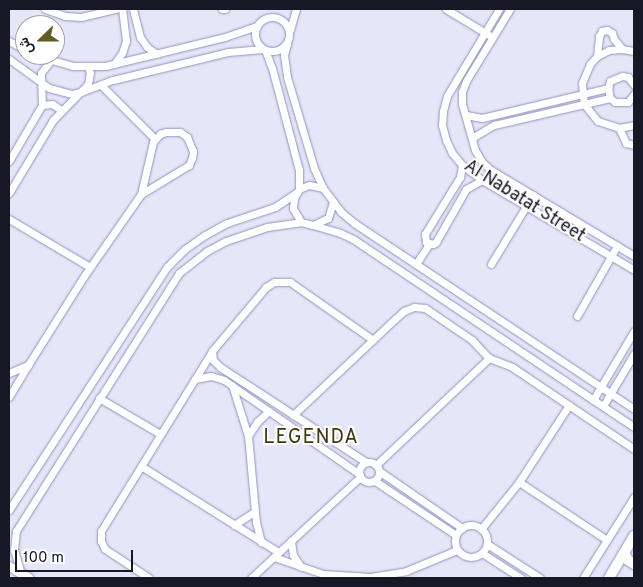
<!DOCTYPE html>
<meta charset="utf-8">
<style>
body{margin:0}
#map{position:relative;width:643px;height:587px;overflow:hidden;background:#e5e6f8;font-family:Overpass,Vazirmatn,sans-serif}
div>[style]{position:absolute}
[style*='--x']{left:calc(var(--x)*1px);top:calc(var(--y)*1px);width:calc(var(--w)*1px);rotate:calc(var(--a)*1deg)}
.roads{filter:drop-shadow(0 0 1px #9193bd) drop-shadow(0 0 1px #9193bd)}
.minor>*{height:7px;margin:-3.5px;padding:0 3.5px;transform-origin:3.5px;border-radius:3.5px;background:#fff}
.minor>.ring{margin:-3.5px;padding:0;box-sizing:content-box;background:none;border:7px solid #fff;border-radius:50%}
.tertiary>*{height:9px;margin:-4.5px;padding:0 4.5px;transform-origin:4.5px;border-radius:4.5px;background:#fff}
.secondary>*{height:10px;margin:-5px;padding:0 5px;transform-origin:5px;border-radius:5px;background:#fff}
span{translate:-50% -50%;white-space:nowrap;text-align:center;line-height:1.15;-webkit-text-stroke:4px #fff;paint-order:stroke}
.street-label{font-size:18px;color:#171726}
.quarter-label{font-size:20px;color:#3d380e;letter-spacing:1px}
.frame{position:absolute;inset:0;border:10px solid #171726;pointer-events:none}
.north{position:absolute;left:15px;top:15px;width:50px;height:50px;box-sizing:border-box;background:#fff;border:1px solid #a2a2a8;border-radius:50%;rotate:248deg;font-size:14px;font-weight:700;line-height:20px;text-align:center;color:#171726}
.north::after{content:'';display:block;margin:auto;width:18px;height:22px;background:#605b27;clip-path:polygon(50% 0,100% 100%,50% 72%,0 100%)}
.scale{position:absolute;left:15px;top:550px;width:118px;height:22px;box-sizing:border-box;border:2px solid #171726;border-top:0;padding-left:6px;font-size:15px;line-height:18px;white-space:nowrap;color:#171726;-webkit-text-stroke:4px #fff;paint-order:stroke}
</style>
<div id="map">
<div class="roads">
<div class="minor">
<i style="--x:45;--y:9;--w:21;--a:19"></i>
<i style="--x:65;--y:16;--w:16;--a:4"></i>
<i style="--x:81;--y:17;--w:37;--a:-13"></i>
<i style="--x:133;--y:9;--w:29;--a:76"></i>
<i style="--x:140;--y:37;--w:12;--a:55"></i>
<i style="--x:147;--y:47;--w:12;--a:35"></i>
<i style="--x:222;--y:9;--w:3;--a:0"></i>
<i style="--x:446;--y:9;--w:50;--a:31.2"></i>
<i style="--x:499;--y:9;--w:101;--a:120.9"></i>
<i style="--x:447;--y:96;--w:16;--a:105"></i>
<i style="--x:443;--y:111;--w:14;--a:94"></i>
<i style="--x:442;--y:125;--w:16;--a:75"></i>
<i style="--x:446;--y:140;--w:14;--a:65"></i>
<i style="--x:452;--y:153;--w:16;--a:50"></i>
<i style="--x:462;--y:165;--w:25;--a:37"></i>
<i style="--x:482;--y:180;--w:177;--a:30.6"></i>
<i style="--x:510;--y:9;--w:84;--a:121.4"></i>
<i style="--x:466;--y:81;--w:12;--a:110"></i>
<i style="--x:462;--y:92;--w:12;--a:90"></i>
<i style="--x:462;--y:104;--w:48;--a:74.2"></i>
<i style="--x:475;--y:150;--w:14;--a:60"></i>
<i style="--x:482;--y:162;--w:12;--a:42"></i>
<i style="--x:491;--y:170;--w:167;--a:31"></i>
<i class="ring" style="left:255px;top:17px;width:27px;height:27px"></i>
<i style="--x:290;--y:30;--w:22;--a:-74"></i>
<i style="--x:9;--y:41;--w:18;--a:29"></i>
<i style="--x:287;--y:44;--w:11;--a:105"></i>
<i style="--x:284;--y:55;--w:22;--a:82"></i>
<i style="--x:287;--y:77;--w:95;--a:73.5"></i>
<i style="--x:314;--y:168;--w:22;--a:66"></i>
<i style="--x:265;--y:50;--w:19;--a:69"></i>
<i style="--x:272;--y:68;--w:106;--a:75.2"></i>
<i style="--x:299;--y:170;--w:19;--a:90"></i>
<i style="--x:634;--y:51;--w:12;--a:-171"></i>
<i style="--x:622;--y:49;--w:13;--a:176"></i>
<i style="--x:609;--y:50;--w:13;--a:153"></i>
<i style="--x:597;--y:56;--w:11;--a:131"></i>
<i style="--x:590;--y:64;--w:21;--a:113"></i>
<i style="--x:582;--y:83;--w:21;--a:85"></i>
<i style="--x:584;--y:104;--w:22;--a:51"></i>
<i style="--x:598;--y:121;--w:22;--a:18"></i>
<i style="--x:619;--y:128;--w:15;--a:-11"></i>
<i style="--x:34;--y:55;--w:41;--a:15.8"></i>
<i style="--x:73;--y:66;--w:32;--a:0"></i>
<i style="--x:105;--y:66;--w:123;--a:-13.6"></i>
<i style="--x:225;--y:37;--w:34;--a:-19"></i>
<i style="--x:597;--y:56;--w:20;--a:-84"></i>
<i style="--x:599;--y:36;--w:6;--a:-59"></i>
<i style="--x:602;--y:31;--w:5;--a:-11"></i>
<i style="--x:607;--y:30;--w:6;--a:31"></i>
<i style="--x:612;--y:33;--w:6;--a:72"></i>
<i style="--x:614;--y:39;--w:13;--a:51"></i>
<i style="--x:9;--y:59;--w:49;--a:35.9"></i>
<i style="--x:49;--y:88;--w:24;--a:15"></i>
<i style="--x:72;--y:94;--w:9;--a:-13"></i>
<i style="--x:81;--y:92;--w:34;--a:-21"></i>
<i style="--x:113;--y:80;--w:118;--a:-13.7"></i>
<i style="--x:228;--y:52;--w:35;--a:-5"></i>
<i style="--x:114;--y:64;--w:14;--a:-54"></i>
<i style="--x:122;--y:53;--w:13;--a:-72"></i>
<i style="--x:126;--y:41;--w:32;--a:-97"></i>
<i style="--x:101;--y:85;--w:76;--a:45"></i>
<i style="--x:634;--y:85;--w:10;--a:-127"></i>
<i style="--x:628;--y:77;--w:6;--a:-171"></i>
<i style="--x:622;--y:76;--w:13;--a:157"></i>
<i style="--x:610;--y:81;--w:7;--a:106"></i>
<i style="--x:608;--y:88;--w:10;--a:79"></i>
<i style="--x:610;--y:98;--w:6;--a:39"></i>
<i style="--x:615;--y:102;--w:13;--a:0"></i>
<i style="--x:628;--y:102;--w:10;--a:-53"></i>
<i style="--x:42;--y:105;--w:10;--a:-6"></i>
<i style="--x:52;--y:104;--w:11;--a:34"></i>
<i style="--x:466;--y:115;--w:16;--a:11"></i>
<i style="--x:482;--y:118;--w:130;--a:-13.4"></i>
<i style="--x:619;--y:128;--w:17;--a:65"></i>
<i style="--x:626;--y:143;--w:8;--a:14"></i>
<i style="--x:166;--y:132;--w:14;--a:0"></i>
<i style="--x:180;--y:132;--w:9;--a:36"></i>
<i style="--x:187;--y:137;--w:15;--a:67"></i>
<i style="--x:193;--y:151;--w:7;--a:98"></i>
<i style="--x:192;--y:158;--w:8;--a:113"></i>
<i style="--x:189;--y:165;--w:56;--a:148.9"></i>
<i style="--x:141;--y:194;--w:53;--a:-77"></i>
<i style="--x:153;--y:142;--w:11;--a:-49"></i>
<i style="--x:160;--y:134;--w:6;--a:-18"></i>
<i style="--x:472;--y:138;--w:26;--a:-31"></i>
<i style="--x:494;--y:125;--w:119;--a:-13.1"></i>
<i style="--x:9;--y:161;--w:65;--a:-59.5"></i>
<i style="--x:42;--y:105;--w:32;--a:-92"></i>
<i style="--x:41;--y:73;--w:15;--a:-53"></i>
<i style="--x:462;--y:165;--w:12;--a:99"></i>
<i style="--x:460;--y:177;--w:67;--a:121.6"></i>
<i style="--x:425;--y:234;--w:8;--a:83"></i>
<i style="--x:426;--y:242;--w:7;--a:16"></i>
<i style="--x:433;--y:244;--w:4;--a:-34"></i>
<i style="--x:436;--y:242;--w:61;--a:-60.5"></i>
<i style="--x:466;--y:189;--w:18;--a:-29"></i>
<i style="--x:9;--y:193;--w:85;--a:-58.9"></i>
<i style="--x:53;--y:120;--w:50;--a:-45.8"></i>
<i style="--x:88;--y:84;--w:11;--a:-80"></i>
<i style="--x:90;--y:73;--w:6;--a:-108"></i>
<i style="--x:333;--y:202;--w:17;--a:107"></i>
<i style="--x:328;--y:218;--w:17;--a:155"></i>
<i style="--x:313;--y:225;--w:12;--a:-166"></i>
<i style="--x:301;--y:222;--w:16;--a:-120"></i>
<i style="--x:293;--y:208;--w:10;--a:-84"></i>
<i style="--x:294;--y:198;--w:10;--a:-61"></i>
<i style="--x:299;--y:189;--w:11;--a:-22"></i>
<i style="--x:309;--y:185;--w:14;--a:12"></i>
<i style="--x:323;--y:188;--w:30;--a:53"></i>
<i style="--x:341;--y:212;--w:17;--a:40"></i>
<i style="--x:354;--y:223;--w:336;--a:33.6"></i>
<i style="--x:9;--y:219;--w:94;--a:30.7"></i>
<i style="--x:316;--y:226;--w:25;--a:16"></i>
<i style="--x:340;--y:233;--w:14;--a:25"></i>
<i style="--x:353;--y:239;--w:338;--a:33.8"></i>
<i style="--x:416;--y:264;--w:24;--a:-57"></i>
<i style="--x:491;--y:264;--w:81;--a:-58.7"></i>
<i style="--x:577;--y:316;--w:81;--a:-60.3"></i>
<i style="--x:212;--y:351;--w:9;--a:84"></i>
<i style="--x:213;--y:360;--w:10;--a:45"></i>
<i style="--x:220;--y:367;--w:174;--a:33.1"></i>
<i style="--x:28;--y:365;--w:105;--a:-57.8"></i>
<i style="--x:84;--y:276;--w:100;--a:-55.2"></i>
<i style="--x:9;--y:373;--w:21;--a:-23"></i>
<i style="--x:28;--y:365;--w:37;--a:121"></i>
<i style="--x:195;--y:379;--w:16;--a:-11"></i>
<i style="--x:211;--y:376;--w:14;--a:17"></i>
<i style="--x:224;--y:380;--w:165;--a:34.8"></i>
<i style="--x:232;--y:385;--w:53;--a:72.6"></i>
<i style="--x:248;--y:436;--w:86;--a:84.7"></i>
<i style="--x:256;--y:522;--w:21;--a:76"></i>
<i style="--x:99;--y:398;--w:71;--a:30.5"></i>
<i style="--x:593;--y:400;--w:80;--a:-59.3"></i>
<i style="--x:603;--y:406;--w:61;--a:-59.2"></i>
<i style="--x:293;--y:415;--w:140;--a:-43.3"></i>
<i style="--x:395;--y:319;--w:12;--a:-42"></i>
<i style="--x:404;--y:311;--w:11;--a:-22"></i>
<i style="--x:414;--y:307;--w:11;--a:5"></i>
<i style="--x:425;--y:308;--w:57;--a:34.2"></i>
<i style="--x:472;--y:340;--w:25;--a:47"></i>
<i style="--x:489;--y:358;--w:25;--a:21"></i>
<i style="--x:512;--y:367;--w:147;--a:33.9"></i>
<i style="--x:248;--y:436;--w:17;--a:-57"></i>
<i style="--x:257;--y:422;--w:16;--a:-43"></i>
<i class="ring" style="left:359px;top:462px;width:13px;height:13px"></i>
<i style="--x:376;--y:465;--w:156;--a:-43.4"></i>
<i style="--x:141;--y:466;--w:162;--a:32.1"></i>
<i style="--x:379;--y:471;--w:101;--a:34.5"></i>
<i style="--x:375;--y:481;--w:97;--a:33.7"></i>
<i style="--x:519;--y:482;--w:105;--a:33.4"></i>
<i style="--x:9;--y:510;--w:290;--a:-57"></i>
<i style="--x:167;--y:267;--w:25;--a:-45"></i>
<i style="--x:185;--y:249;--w:24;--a:-35"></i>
<i style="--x:205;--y:235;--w:25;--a:-29"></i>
<i style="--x:227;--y:223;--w:51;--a:-18.4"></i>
<i style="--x:275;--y:207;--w:25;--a:-34"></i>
<i style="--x:234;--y:525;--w:24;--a:-33"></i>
<i class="ring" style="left:455px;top:525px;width:25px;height:25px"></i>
<i style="--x:481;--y:529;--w:60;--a:-51"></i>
<i style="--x:519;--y:482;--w:92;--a:-57"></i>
<i style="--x:291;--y:541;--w:14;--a:82"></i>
<i style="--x:293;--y:555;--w:14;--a:56"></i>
<i style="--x:487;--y:544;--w:63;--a:32.7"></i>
<i style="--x:482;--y:553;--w:46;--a:32.7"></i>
<i style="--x:274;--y:557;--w:52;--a:19.1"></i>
<i style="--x:323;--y:574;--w:47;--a:3.7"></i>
<i style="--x:370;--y:577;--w:36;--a:-9"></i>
<i style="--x:406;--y:571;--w:55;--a:-22.4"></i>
<i style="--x:21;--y:574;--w:25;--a:-106"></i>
<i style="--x:14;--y:550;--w:19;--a:-84"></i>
<i style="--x:16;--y:531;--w:305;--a:-57.7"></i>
<i style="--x:179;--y:273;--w:36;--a:-38"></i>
<i style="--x:207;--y:251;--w:21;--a:-28"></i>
<i style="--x:226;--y:241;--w:43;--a:-18.9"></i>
<i style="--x:267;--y:227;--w:34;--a:-8"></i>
<i style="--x:149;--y:578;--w:53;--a:-146.6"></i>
<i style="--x:105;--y:549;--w:9;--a:-117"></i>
<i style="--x:101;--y:541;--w:10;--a:-90"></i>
<i style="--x:101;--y:531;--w:211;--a:-58.3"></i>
<i style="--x:212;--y:351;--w:84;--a:-49.8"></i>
<i style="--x:266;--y:287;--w:9;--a:-32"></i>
<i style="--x:274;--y:282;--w:16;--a:0"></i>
<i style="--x:290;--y:282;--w:101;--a:34.9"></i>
<i style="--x:251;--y:578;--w:149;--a:-42.8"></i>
<i style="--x:583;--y:578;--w:96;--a:-57.8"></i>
</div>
<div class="tertiary">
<i style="--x:9;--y:566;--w:23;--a:31"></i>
</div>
<div class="secondary">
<i style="--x:624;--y:553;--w:8;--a:60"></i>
<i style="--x:628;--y:560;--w:7;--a:34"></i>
<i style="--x:609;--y:578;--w:49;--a:-59.2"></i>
</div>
</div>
<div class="street-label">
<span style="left:524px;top:202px;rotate:32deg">Al Nabatat Street</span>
</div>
<div class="quarter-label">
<span style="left:311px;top:438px">LEGENDA</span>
</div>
<div class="frame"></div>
<div class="north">ش</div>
<div class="scale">100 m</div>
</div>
